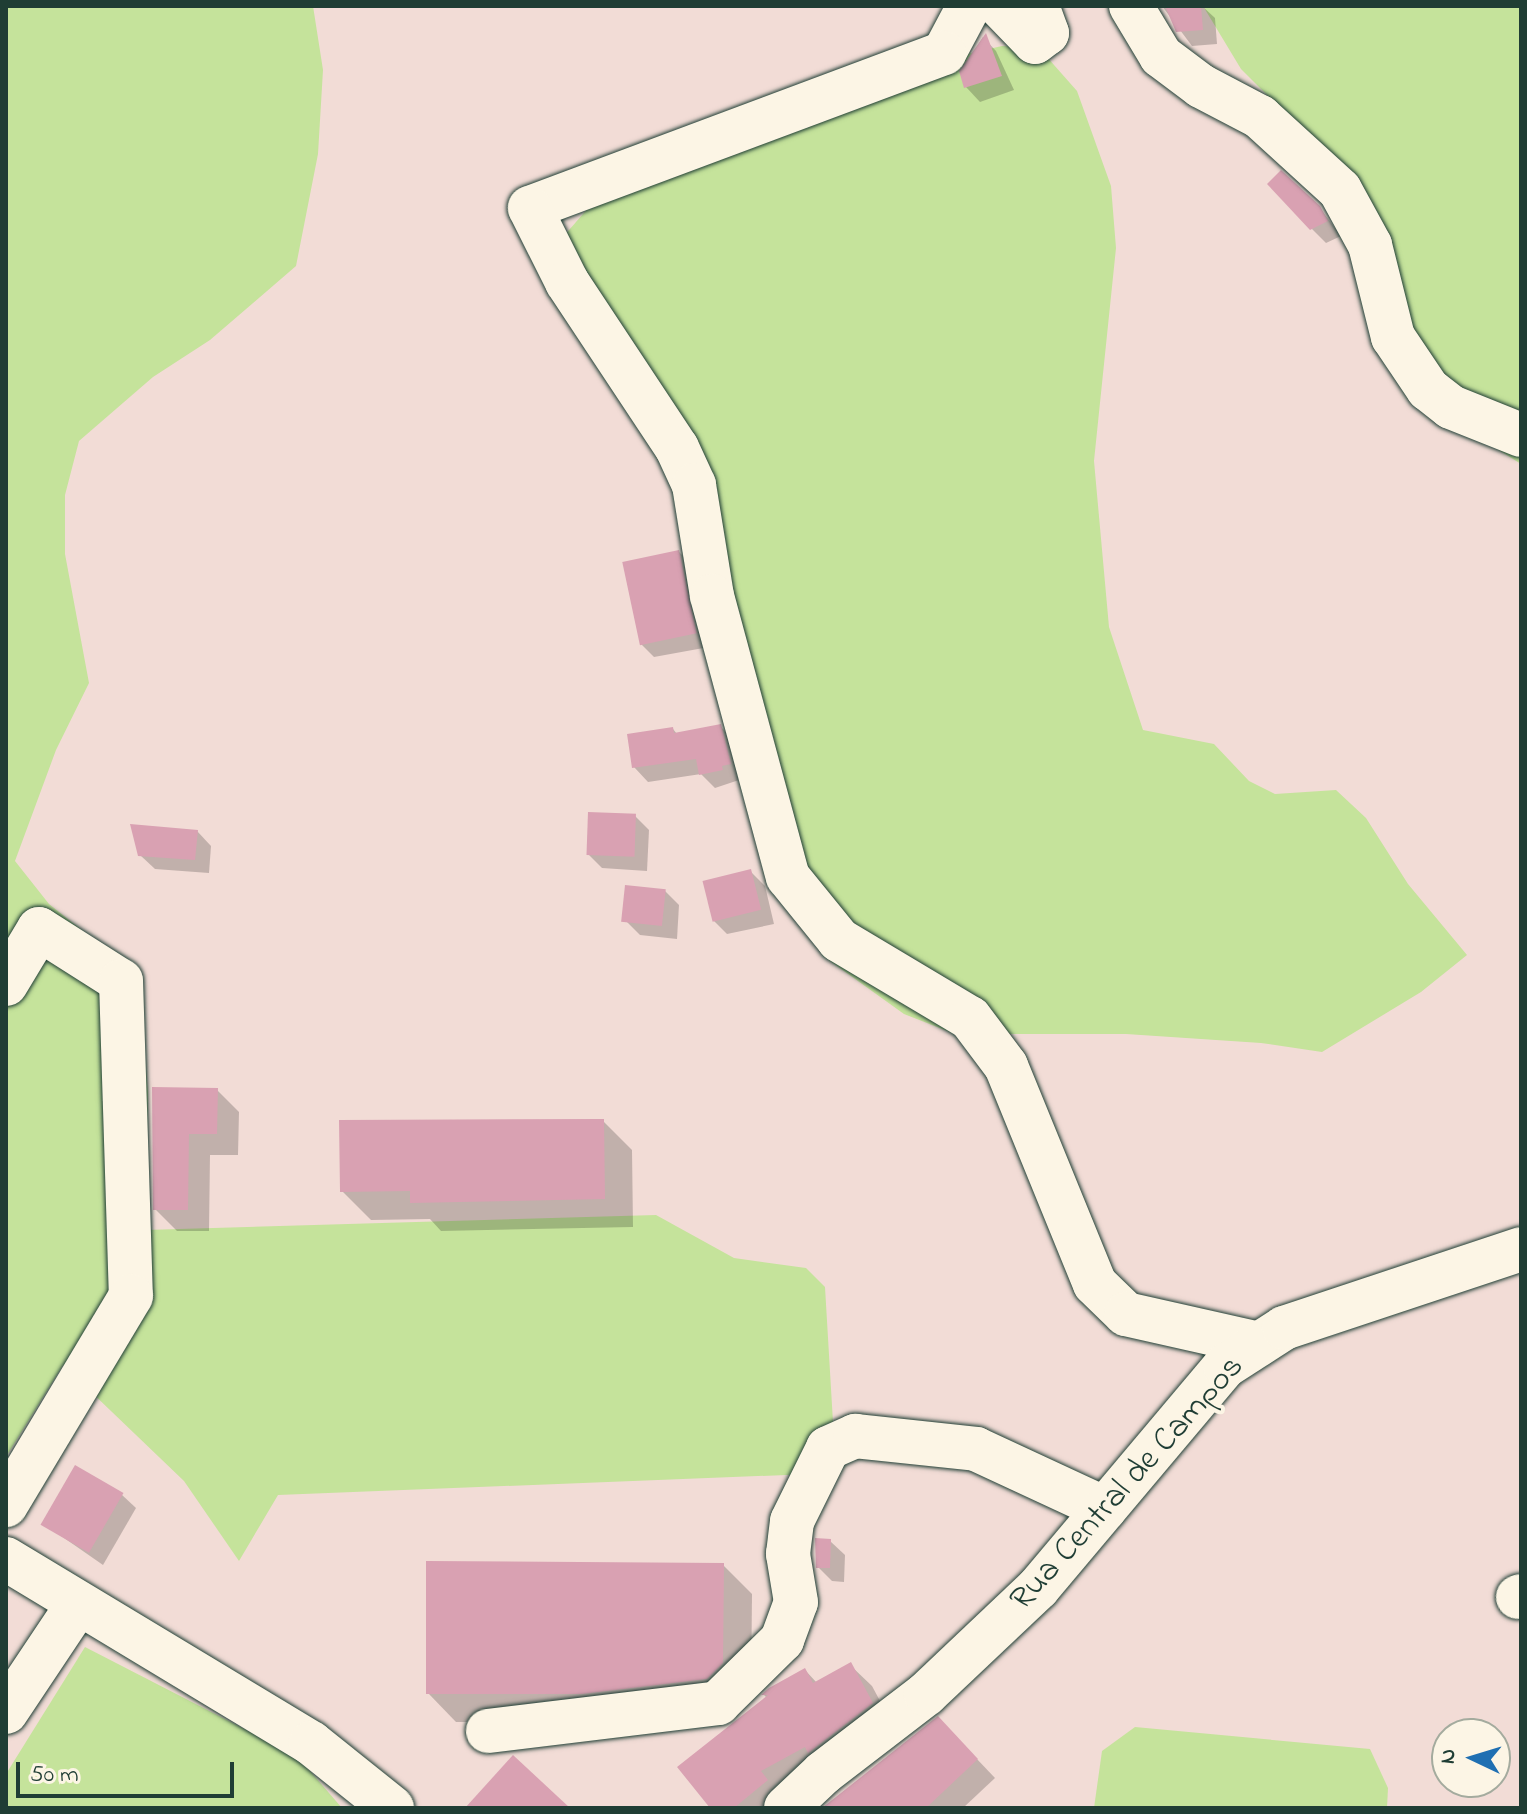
<!DOCTYPE html>
<style>
body{margin:0}
#map{position:relative;width:1527px;height:1814px;overflow:hidden;background:#f2dcd6;font-family:"Indie Flower",sans-serif}
div>[style]{position:absolute}
[style*='--x']{left:calc(var(--x)*1px);top:calc(var(--y)*1px);width:calc(var(--w)*1px);rotate:calc(var(--a)*1deg)}
.green>*{inset:0;background:#c5e39b}
.shadow>*{inset:0;background:#0003}
.building>*{inset:0;background:#d9a1b2;transform-origin:0 0}
.roads{filter:drop-shadow(0 0 2px #1f3d34) drop-shadow(0 0 2px #1f3d34)}
.minor>*{height:44px;margin:-22px;padding:0 22px;transform-origin:22px;border-radius:22px;background:#fcf5e5}
span{translate:-50% -50%;white-space:nowrap;text-align:center;line-height:1.15;-webkit-text-stroke:8px #fcf5e5;paint-order:stroke}
.street-label{font-size:34px;color:#1f3d34}
.frame{position:absolute;inset:0;border:8px solid #1f3d34;pointer-events:none}
.north{position:absolute;left:1431px;top:1718px;width:80px;height:80px;box-sizing:border-box;background:#fcf5e5;border:2px solid #a4ab9e;border-radius:50%;rotate:274deg;font-size:22px;font-weight:700;line-height:32px;text-align:center;color:#1f3d34}
.north::after{content:'';display:block;margin:auto;width:28px;height:36px;background:#1f6fb2;clip-path:polygon(50% 0,100% 100%,50% 72%,0 100%)}
.scale{position:absolute;left:16px;top:1762px;width:218px;height:36px;box-sizing:border-box;border:4px solid #1f3d34;border-top:0;padding-left:10px;font-size:24px;line-height:28px;white-space:nowrap;color:#1f3d34;-webkit-text-stroke:6px #fcf5e5;paint-order:stroke}
</style>
<div id="map">
<div class="green">
<i style="clip-path:polygon(6px 6px,313px 6px,323px 70px,318px 154px,296px 266px,210px 340px,153px 377px,79px 441px,65px 495px,65px 554px,89px 683px,56px 750px,15px 861px,49px 904px,137px 974px,148px 1092px,145px 1230px,656px 1215px,734px 1258px,806px 1268px,825px 1287px,836px 1473px,278px 1495px,239px 1561px,184px 1481px,63px 1365px,6px 1457px)"></i>
<i style="clip-path:polygon(1203px 6px,1521px 6px,1521px 464px,1478px 437px,1428px 396px,1350px 206px,1281px 109px,1241px 69px)"></i>
<i style="clip-path:polygon(1002px 46px,1039px 48px,1077px 91px,1111px 186px,1116px 248px,1094px 461px,1109px 627px,1143px 730px,1214px 744px,1249px 781px,1275px 794px,1336px 790px,1366px 818px,1408px 884px,1467px 955px,1421px 992px,1322px 1052px,1261px 1043px,1126px 1034px,955px 1034px,904px 1014px,823px 956px,800px 914px,682px 437px,556px 245px,629px 161px,914px 66px)"></i>
<i style="clip-path:polygon(85px 1647px,297px 1756px,342px 1808px,6px 1808px,6px 1774px)"></i>
<i style="clip-path:polygon(1135px 1727px,1370px 1749px,1388px 1788px,1387px 1808px,1094px 1808px,1102px 1751px)"></i>
</div>
<div class="shadow">
<i style="clip-path:polygon(1162px 6px,1202px 6px,1215px 18px,1217px 44px,1192px 46px)"></i>
<i style="clip-path:polygon(983px 37px,996px 51px,1014px 90px,980px 102px,966px 87px,961px 72px)"></i>
<i style="clip-path:polygon(1319px 207px,1341px 236px,1326px 243px,1312px 229px)"></i>
<i style="clip-path:polygon(679px 552px,693px 566px,709px 647px,654px 657px,640px 643px)"></i>
<i style="clip-path:polygon(720px 726px,734px 740px,745px 778px,715px 788px,701px 774px,648px 782px,634px 767px,673px 729px,677px 734px)"></i>
<i style="clip-path:polygon(635px 816px,649px 830px,647px 871px,602px 868px,588px 854px)"></i>
<i style="clip-path:polygon(197px 831px,211px 846px,209px 873px,155px 869px,140px 855px)"></i>
<i style="clip-path:polygon(751px 872px,765px 886px,774px 924px,727px 934px,713px 920px)"></i>
<i style="clip-path:polygon(665px 891px,679px 905px,677px 939px,640px 935px,626px 921px)"></i>
<i style="clip-path:polygon(154px 1089px,217px 1090px,239px 1112px,238px 1155px,210px 1155px,209px 1231px,177px 1231px,155px 1209px)"></i>
<i style="clip-path:polygon(603px 1121px,632px 1150px,633px 1227px,441px 1231px,430px 1219px,371px 1220px,342px 1191px)"></i>
<i style="clip-path:polygon(121px 1494px,136px 1508px,103px 1565px,44px 1524px)"></i>
<i style="clip-path:polygon(830px 1541px,845px 1555px,844px 1582px,832px 1581px,818px 1567px)"></i>
<i style="clip-path:polygon(723px 1565px,752px 1594px,751px 1692px,612px 1722px,456px 1722px,428px 1693px)"></i>
<i style="clip-path:polygon(850px 1665px,872px 1686px,893px 1725px,781px 1808px,712px 1808px,767px 1698px,764px 1695px,805px 1670px,817px 1683px)"></i>
<i style="clip-path:polygon(956px 1737px,995px 1778px,963px 1808px,827px 1808px)"></i>
</div>
<div class="building">
<i style="clip-path:polygon(1165px 6px,1201px 6px,1203px 30px,1176px 32px)"></i>
<i style="clip-path:polygon(986px 33px,1002px 76px,964px 88px,959px 71px)"></i>
<i style="clip-path:polygon(1281px 170px,1320px 206px,1328px 221px,1310px 230px,1267px 184px)"></i>
<i style="left:679px;top:550px;width:85px;height:58px;rotate:78deg"></i>
<i style="clip-path:polygon(721px 724px,731px 764px,722px 766px,723px 770px,699px 775px,696px 759px,632px 768px,627px 734px,673px 727px,674px 733px)"></i>
<i style="left:588px;top:812px;width:48px;height:43px;rotate:2deg"></i>
<i style="clip-path:polygon(130px 824px,198px 830px,195px 860px,138px 856px)"></i>
<i style="left:751px;top:869px;width:42px;height:50px;rotate:76deg"></i>
<i style="left:625px;top:885px;width:41px;height:37px;rotate:6deg"></i>
<i style="clip-path:polygon(152px 1087px,218px 1088px,217px 1134px,189px 1134px,188px 1210px,153px 1210px)"></i>
<i style="clip-path:polygon(604px 1119px,605px 1199px,410px 1203px,410px 1191px,340px 1192px,339px 1120px)"></i>
<i style="left:75px;top:1465px;width:56px;height:69px;rotate:30deg"></i>
<i style="clip-path:polygon(815px 1538px,831px 1539px,830px 1568px,816px 1568px)"></i>
<i style="clip-path:polygon(426px 1561px,724px 1563px,723px 1663px,707px 1679px,582px 1694px,426px 1694px)"></i>
<i style="clip-path:polygon(851px 1662px,873px 1703px,808px 1753px,805px 1747px,761px 1771px,768px 1780px,734px 1808px,710px 1808px,677px 1767px,768px 1695px,761px 1695px,769px 1688px,805px 1668px,813px 1683px)"></i>
<i style="clip-path:polygon(938px 1716px,978px 1759px,926px 1808px,822px 1808px)"></i>
<i style="clip-path:polygon(513px 1755px,570px 1808px,465px 1808px)"></i>
</div>
<div class="roads">
<div class="minor">
<i style="--x:969;--y:6;--w:53;--a:118"></i>
<i style="--x:944;--y:53;--w:442;--a:159.5"></i>
<i style="--x:530;--y:208;--w:83;--a:63.4"></i>
<i style="--x:567;--y:282;--w:199;--a:56.5"></i>
<i style="--x:677;--y:448;--w:41;--a:65.3"></i>
<i style="--x:694;--y:485;--w:112;--a:80.8"></i>
<i style="--x:712;--y:596;--w:291;--a:74.9"></i>
<i style="--x:788;--y:877;--w:81;--a:51"></i>
<i style="--x:839;--y:940;--w:152;--a:30.8"></i>
<i style="--x:970;--y:1018;--w:60;--a:53.1"></i>
<i style="--x:1006;--y:1066;--w:235;--a:67.8"></i>
<i style="--x:1095;--y:1284;--w:43;--a:44.1"></i>
<i style="--x:1126;--y:1314;--w:136;--a:12.7"></i>
<i style="--x:1000;--y:6;--w:50;--a:45.8"></i>
<i style="--x:1035;--y:42;--w:15;--a:-37"></i>
<i style="--x:1047;--y:33;--w:29;--a:-110"></i>
<i style="--x:1131;--y:6;--w:58;--a:59"></i>
<i style="--x:1161;--y:56;--w:50;--a:36.9"></i>
<i style="--x:1201;--y:86;--w:67;--a:27.7"></i>
<i style="--x:1260;--y:117;--w:108;--a:42.4"></i>
<i style="--x:1340;--y:190;--w:63;--a:61.4"></i>
<i style="--x:1370;--y:245;--w:95;--a:76"></i>
<i style="--x:1393;--y:337;--w:63;--a:56.1"></i>
<i style="--x:1428;--y:389;--w:29;--a:38"></i>
<i style="--x:1451;--y:407;--w:75;--a:21.8"></i>
<i style="--x:6;--y:984;--w:64;--a:-59"></i>
<i style="--x:39;--y:929;--w:97;--a:32.4"></i>
<i style="--x:121;--y:981;--w:315;--a:88.2"></i>
<i style="--x:131;--y:1296;--w:244;--a:120.9"></i>
<i style="--x:6;--y:1559;--w:356;--a:31.1"></i>
<i style="--x:311;--y:1743;--w:104;--a:38.7"></i>
<i style="--x:1518;--y:1597;--w:3;--a:-18"></i>
<i style="--x:6;--y:1712;--w:130;--a:-56.3"></i>
<i style="--x:488;--y:1731;--w:232;--a:-6.9"></i>
<i style="--x:718;--y:1703;--w:90;--a:-44.5"></i>
<i style="--x:782;--y:1640;--w:40;--a:-69.8"></i>
<i style="--x:796;--y:1602;--w:49;--a:-99.5"></i>
<i style="--x:788;--y:1554;--w:33;--a:-83"></i>
<i style="--x:792;--y:1521;--w:81;--a:-63.7"></i>
<i style="--x:828;--y:1448;--w:30;--a:-24"></i>
<i style="--x:855;--y:1436;--w:122;--a:6.1"></i>
<i style="--x:976;--y:1449;--w:142;--a:24.9"></i>
<i style="--x:786;--y:1808;--w:51;--a:-43.4"></i>
<i style="--x:823;--y:1773;--w:130;--a:-37.5"></i>
<i style="--x:926;--y:1694;--w:154;--a:-43.4"></i>
<i style="--x:1038;--y:1588;--w:290;--a:-49.9"></i>
<i style="--x:1225;--y:1366;--w:70;--a:-32.8"></i>
<i style="--x:1284;--y:1328;--w:250;--a:-18.4"></i>
</div>
</div>
<div class="street-label">
<span style="left:1128px;top:1484px;rotate:-48deg">Rua Central de Campos</span>
</div>
<div class="frame"></div>
<div class="north">N</div>
<div class="scale">50 m</div>
</div>
